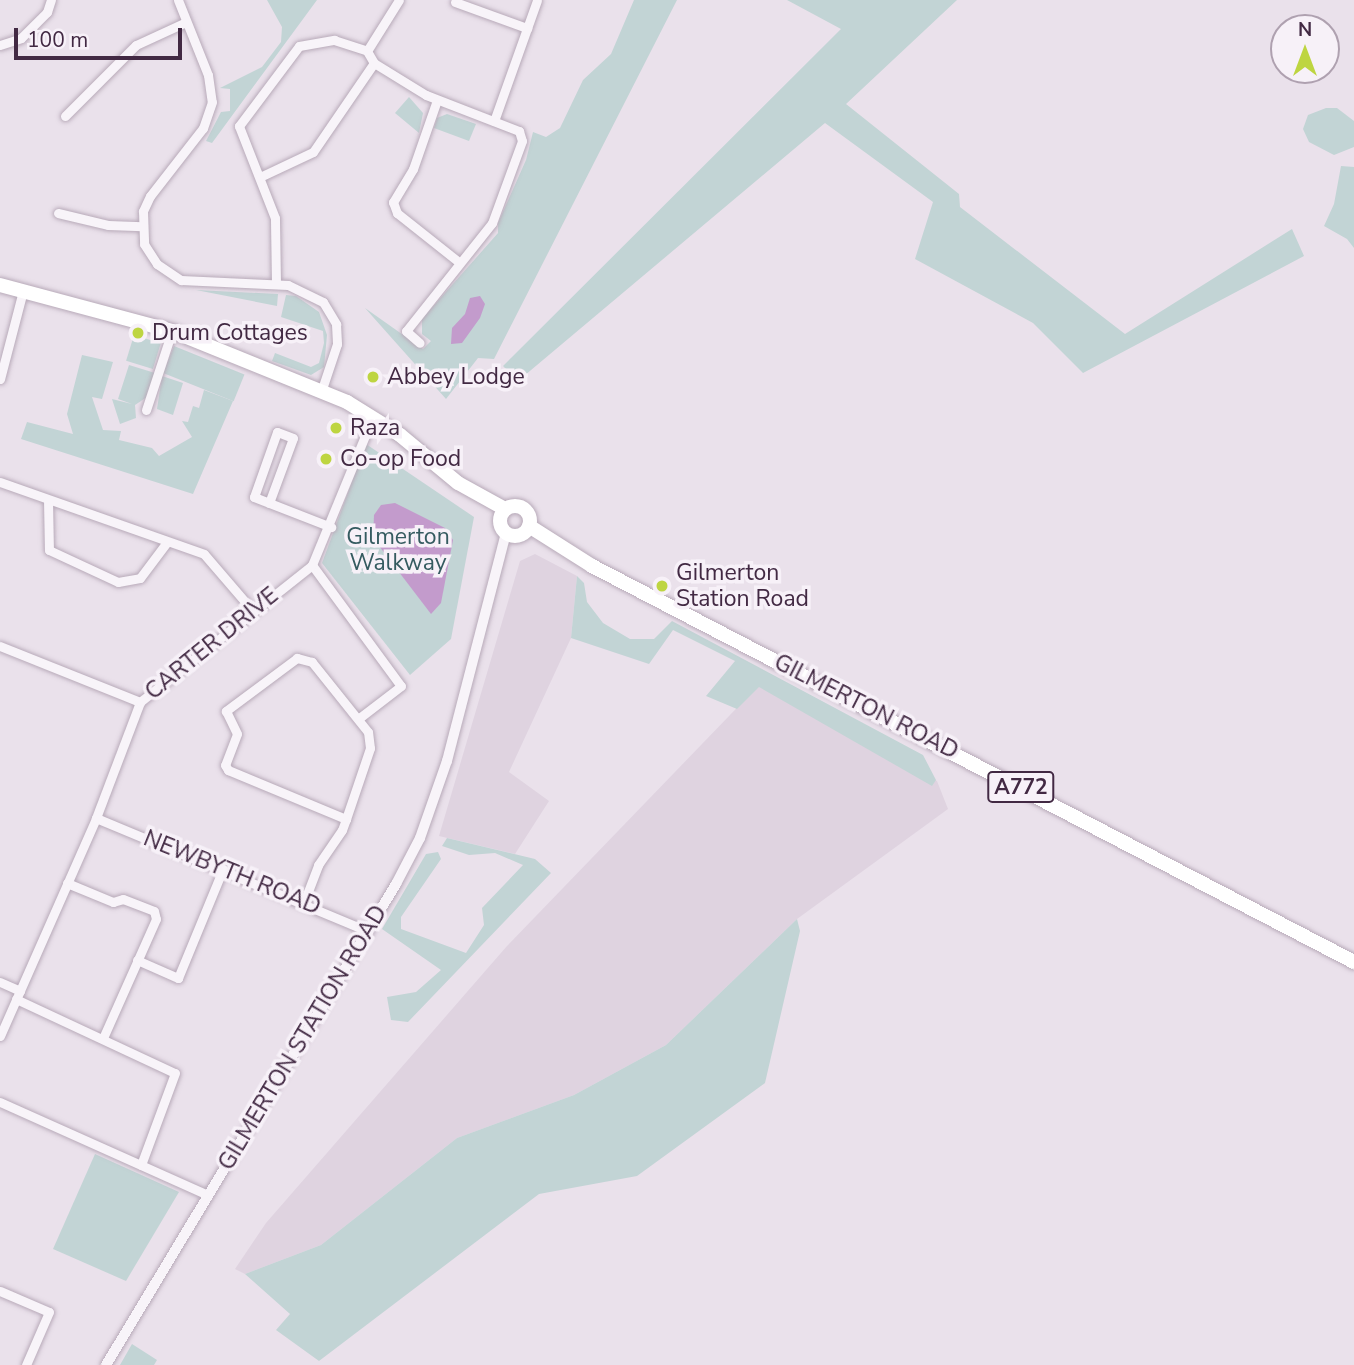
<!DOCTYPE html>
<style>
body{margin:0}
#map{position:relative;width:1354px;height:1365px;overflow:hidden;background:#eae1eb;font-family:"Nunito Sans",sans-serif}
div>[style]{position:absolute}
[style*='--x']{left:calc(var(--x)*1px);top:calc(var(--y)*1px);width:calc(var(--w)*1px);rotate:calc(var(--a)*1deg)}
.built>*{inset:0;background:#dfd3e0}
.green>*{inset:0;background:#c2d4d5;transform-origin:0 0}
.water>*{inset:0;background:#c39bcc}
.roads{filter:drop-shadow(0 0 2px #b8aab9) drop-shadow(0 0 2px #b8aab9)}
.minor>*{height:9px;margin:-4.5px;padding:0 4.5px;transform-origin:4.5px;border-radius:4.5px;background:#f8f4f9}
.tertiary>*{height:10px;margin:-5px;padding:0 5px;transform-origin:5px;border-radius:5px;background:#f8f4f9}
.primary>*{height:14px;margin:-7px;padding:0 7px;transform-origin:7px;border-radius:7px;background:#fff}
.primary>.ring{margin:-7px;padding:0;box-sizing:content-box;background:none;border:14px solid #fff;border-radius:50%}
.dots>*{width:19px;height:19px;translate:-50% -50%;box-sizing:border-box;border:4px solid #f7f1f8;border-radius:50%}
span{translate:-50% -50%;white-space:nowrap;text-align:center;line-height:1.15;-webkit-text-stroke:7px #f7f1f8;paint-order:stroke}
.shield-label span{padding:2px 5px;background:#f7f1f8;border:2px solid;border-radius:5px;-webkit-text-stroke-width:0}
.shield-label{font-size:21px;color:#422943;font-weight:700}
.poi-label{font-size:23px;color:#422943}
.left{translate:0 -50%;text-align:left}
.park-label{font-size:23px;color:#355b60}
.street-label{font-size:23px;color:#422943}
.north{position:absolute;left:1270px;top:14px;width:70px;height:70px;box-sizing:border-box;background:#f7f1f8;border:2px solid #afa1b0;border-radius:50%;rotate:0deg;font-size:19px;font-weight:700;line-height:28px;text-align:center;color:#422943}
.north::after{content:'';display:block;margin:auto;width:24px;height:32px;background:#bed541;clip-path:polygon(50% 0,100% 100%,50% 72%,0 100%)}
.scale{position:absolute;left:14px;top:28px;width:168px;height:32px;box-sizing:border-box;border:4px solid #422943;border-top:0;padding-left:9px;font-size:21px;line-height:24px;white-space:nowrap;color:#422943;-webkit-text-stroke:5px #f7f1f8;paint-order:stroke}
</style>
<div id="map">
<div class="built">
<i style="clip-path:polygon(535px 554px,577px 576px,571px 638px,509px 772px,549px 801px,515px 854px,439px 836px,520px 561px)"></i>
<i style="clip-path:polygon(758px 686px,937px 781px,948px 809px,797px 919px,666px 1045px,574px 1095px,457px 1138px,321px 1245px,245px 1274px,235px 1269px,266px 1223px,507px 946px)"></i>
</div>
<div class="green">
<i style="clip-path:polygon(267px 0,317px 0,212px 143px,206px 141px,221px 112px,230px 111px,230px 89px,220px 88px,262px 67px,281px 42px,282px 27px)"></i>
<i style="clip-path:polygon(634px 0,677px 0,494px 359px,478px 358px,446px 399px,365px 308px,423px 349px,431px 341px,422px 334px,422px 319px,498px 233px,498px 223px,526px 160px,533px 132px,546px 137px,560px 128px,583px 80px,611px 54px)"></i>
<i style="clip-path:polygon(787px 0,957px 0,846px 104px,959px 194px,960px 207px,1125px 334px,1292px 229px,1304px 256px,1083px 373px,1033px 323px,915px 259px,933px 202px,825px 123px,518px 381px,503px 366px,841px 29px)"></i>
<i style="clip-path:polygon(409px 97px,423px 113px,419px 133px,395px 113px)"></i>
<i style="clip-path:polygon(1326px 108px,1337px 108px,1354px 121px,1354px 147px,1334px 155px,1309px 142px,1303px 129px,1308px 115px)"></i>
<i style="clip-path:polygon(447px 114px,476px 124px,469px 141px,434px 128px,437px 118px)"></i>
<i style="clip-path:polygon(1341px 166px,1354px 167px,1354px 248px,1347px 239px,1324px 226px,1334px 204px)"></i>
<i style="clip-path:polygon(196px 290px,278px 294px,277px 306px)"></i>
<i style="clip-path:polygon(286px 295px,296px 296px,319px 312px,327px 335px,324px 367px,311px 375px,272px 361px,275px 353px,311px 367px,319px 363px,324px 343px,323px 331px,281px 317px)"></i>
<i style="left:134px;top:335px;width:28px;height:27px;rotate:17deg"></i>
<i style="left:174px;top:346px;width:76px;height:29px;rotate:22deg"></i>
<i style="clip-path:polygon(82px 355px,113px 362px,102px 399px,92px 397px,103px 430px,121px 431px,119px 440px,152px 448px,159px 456px,192px 437px,182px 421px,188px 422px,193px 406px,199px 408px,204px 390px,233px 401px,193px 494px,21px 439px,27px 422px,73px 434px,67px 414px)"></i>
<i style="clip-path:polygon(129px 365px,155px 373px,147px 397px,135px 405px,136px 418px,120px 424px,112px 399px,132px 404px,118px 399px)"></i>
<i style="clip-path:polygon(162px 376px,183px 383px,173px 415px,157px 409px)"></i>
<i style="clip-path:polygon(366px 444px,474px 517px,451px 639px,410px 675px,322px 563px)"></i>
<i style="clip-path:polygon(577px 576px,584px 583px,587px 602px,603px 623px,630px 639px,654px 639px,672px 621px,923px 755px,936px 780px,932px 786px,759px 687px,737px 709px,706px 696px,735px 661px,673px 630px,649px 664px,571px 638px)"></i>
<i style="clip-path:polygon(447px 838px,535px 859px,551px 873px,408px 1022px,391px 1020px,387px 997px,416px 992px,441px 970px,382px 929px,426px 854px,438px 852px,441px 859px,401px 917px,401px 929px,466px 953px,484px 925px,482px 908px,523px 865px,495px 853px,469px 855px,442px 846px)"></i>
<i style="clip-path:polygon(797px 919px,800px 931px,765px 1083px,637px 1176px,539px 1194px,319px 1361px,276px 1330px,290px 1314px,245px 1274px,321px 1245px,457px 1138px,574px 1095px,666px 1045px)"></i>
<i style="clip-path:polygon(95px 1154px,179px 1192px,126px 1281px,53px 1249px)"></i>
<i style="clip-path:polygon(132px 1344px,157px 1360px,154px 1365px,120px 1365px)"></i>
</div>
<div class="water">
<i style="clip-path:polygon(480px 296px,485px 304px,480px 318px,462px 343px,451px 344px,452px 328px,465px 314px,470px 298px)"></i>
<i style="clip-path:polygon(395px 503px,445px 528px,453px 540px,441px 603px,431px 614px,373px 538px,374px 515px,381px 505px)"></i>
</div>
<div class="roads">
<div class="minor">
<i style="--x:178;--y:0;--w:81;--a:68.2"></i>
<i style="--x:208;--y:75;--w:27;--a:82"></i>
<i style="--x:212;--y:102;--w:28;--a:109"></i>
<i style="--x:203;--y:128;--w:86;--a:127.9"></i>
<i style="--x:150;--y:196;--w:17;--a:115"></i>
<i style="--x:143;--y:211;--w:33;--a:88"></i>
<i style="--x:144;--y:244;--w:24;--a:57"></i>
<i style="--x:157;--y:264;--w:29;--a:34"></i>
<i style="--x:181;--y:280;--w:107;--a:2.7"></i>
<i style="--x:288;--y:285;--w:39;--a:26"></i>
<i style="--x:323;--y:302;--w:26;--a:59"></i>
<i style="--x:336;--y:324;--w:20;--a:87"></i>
<i style="--x:337;--y:344;--w:51;--a:108.4"></i>
<i style="--x:455;--y:2;--w:77;--a:19.9"></i>
<i style="--x:0;--y:45;--w:22;--a:-18"></i>
<i style="--x:21;--y:38;--w:37;--a:-45"></i>
<i style="--x:47;--y:12;--w:13;--a:-72"></i>
<i style="--x:367;--y:51;--w:60;--a:-57.9"></i>
<i style="--x:437;--y:100;--w:73;--a:109.2"></i>
<i style="--x:413;--y:169;--w:39;--a:121"></i>
<i style="--x:393;--y:202;--w:12;--a:70"></i>
<i style="--x:397;--y:213;--w:80;--a:38.4"></i>
<i style="--x:65;--y:116;--w:100;--a:-45"></i>
<i style="--x:136;--y:45;--w:55;--a:-24.7"></i>
<i style="--x:494;--y:121;--w:128;--a:-70.4"></i>
<i style="--x:262;--y:176;--w:56;--a:-25.2"></i>
<i style="--x:313;--y:152;--w:108;--a:-55.6"></i>
<i style="--x:58;--y:213;--w:51;--a:13.5"></i>
<i style="--x:108;--y:225;--w:34;--a:2"></i>
<i style="--x:276;--y:284;--w:66;--a:-90.9"></i>
<i style="--x:275;--y:218;--w:99;--a:-111.4"></i>
<i style="--x:239;--y:126;--w:100;--a:-53.1"></i>
<i style="--x:299;--y:46;--w:36;--a:-10"></i>
<i style="--x:334;--y:40;--w:35;--a:18"></i>
<i style="--x:367;--y:51;--w:14;--a:60"></i>
<i style="--x:374;--y:63;--w:61;--a:31.6"></i>
<i style="--x:426;--y:95;--w:100;--a:21.2"></i>
<i style="--x:519;--y:131;--w:10;--a:73"></i>
<i style="--x:522;--y:141;--w:87;--a:110.1"></i>
<i style="--x:492;--y:223;--w:138;--a:128.5"></i>
<i style="--x:406;--y:331;--w:18;--a:41"></i>
<i style="--x:0;--y:379;--w:91;--a:-75.4"></i>
<i style="--x:146;--y:410;--w:83;--a:-71.8"></i>
<i style="--x:0;--y:482;--w:216;--a:19.4"></i>
<i style="--x:204;--y:554;--w:75;--a:49.3"></i>
<i style="--x:48;--y:500;--w:50;--a:88.9"></i>
<i style="--x:49;--y:550;--w:76;--a:24.9"></i>
<i style="--x:118;--y:582;--w:22;--a:-10"></i>
<i style="--x:140;--y:578;--w:45;--a:-53.1"></i>
<i style="--x:269;--y:503;--w:69;--a:-69.7"></i>
<i style="--x:293;--y:438;--w:17;--a:-159"></i>
<i style="--x:277;--y:432;--w:69;--a:109.5"></i>
<i style="--x:254;--y:497;--w:83;--a:21.3"></i>
<i style="--x:312;--y:565;--w:150;--a:53.7"></i>
<i style="--x:401;--y:686;--w:54;--a:142.5"></i>
<i style="--x:0;--y:646;--w:151;--a:21.8"></i>
<i style="--x:96;--y:818;--w:295;--a:22.6"></i>
<i style="--x:67;--y:883;--w:50;--a:22.4"></i>
<i style="--x:113;--y:902;--w:10;--a:-17"></i>
<i style="--x:123;--y:899;--w:33;--a:21"></i>
<i style="--x:154;--y:911;--w:8;--a:76"></i>
<i style="--x:156;--y:919;--w:130;--a:114"></i>
<i style="--x:304;--y:902;--w:40;--a:-69"></i>
<i style="--x:318;--y:865;--w:42;--a:-55.6"></i>
<i style="--x:342;--y:830;--w:12;--a:-70"></i>
<i style="--x:346;--y:819;--w:75;--a:-71.3"></i>
<i style="--x:370;--y:748;--w:16;--a:-97"></i>
<i style="--x:368;--y:732;--w:90;--a:-128.7"></i>
<i style="--x:312;--y:662;--w:16;--a:-165"></i>
<i style="--x:297;--y:658;--w:89;--a:143.3"></i>
<i style="--x:226;--y:711;--w:25;--a:64"></i>
<i style="--x:237;--y:734;--w:33;--a:111"></i>
<i style="--x:225;--y:765;--w:6;--a:59"></i>
<i style="--x:228;--y:770;--w:128;--a:22.6"></i>
<i style="--x:137;--y:960;--w:45;--a:23.7"></i>
<i style="--x:178;--y:978;--w:118;--a:-67.6"></i>
<i style="--x:0;--y:982;--w:22;--a:24"></i>
<i style="--x:16;--y:999;--w:175;--a:25"></i>
<i style="--x:175;--y:1073;--w:98;--a:110.3"></i>
<i style="--x:0;--y:1036;--w:238;--a:-66.2"></i>
<i style="--x:96;--y:818;--w:124;--a:-69.2"></i>
<i style="--x:140;--y:702;--w:220;--a:-38.5"></i>
<i style="--x:312;--y:565;--w:161;--a:-67.7"></i>
<i style="--x:0;--y:1102;--w:228;--a:24.1"></i>
<i style="--x:0;--y:1291;--w:53;--a:23.2"></i>
<i style="--x:49;--y:1312;--w:58;--a:113.5"></i>
</div>
<div class="tertiary">
<i style="--x:106;--y:1365;--w:562;--a:-58.91"></i>
<i style="--x:396;--y:884;--w:52;--a:-62.4"></i>
<i style="--x:420;--y:838;--w:82;--a:-70.7"></i>
<i style="--x:447;--y:761;--w:236;--a:-75.5"></i>
</div>
<div class="primary">
<i style="--x:0;--y:285;--w:178;--a:15"></i>
<i style="--x:172;--y:331;--w:189;--a:22.1"></i>
<i style="--x:347;--y:402;--w:62;--a:31.9"></i>
<i style="--x:400;--y:435;--w:75;--a:39.6"></i>
<i style="--x:458;--y:483;--w:54;--a:29"></i>
<i class="ring" style="left:500px;top:506px;width:16px;height:16px"></i>
<i style="--x:529;--y:526;--w:75;--a:32.4"></i>
<i style="--x:592;--y:566;--w:859;--a:27.46"></i>
</div>
</div>
<div class="dots">
<i style="left:138px;top:333px;background:#bed541"></i>
<i style="left:373px;top:377px;background:#bed541"></i>
<i style="left:336px;top:428px;background:#bed541"></i>
<i style="left:326px;top:459px;background:#bed541"></i>
<i style="left:662px;top:586px;background:#bed541"></i>
</div>
<div class="shield-label">
<span style="left:1021px;top:787px">A772</span>
</div>
<div class="poi-label">
<span class="left" style="left:152px;top:333px">Drum Cottages</span>
<span class="left" style="left:387px;top:377px">Abbey Lodge</span>
<span class="left" style="left:350px;top:428px">Raza</span>
<span class="left" style="left:340px;top:459px">Co-op Food</span>
<span class="left" style="left:676px;top:586px">Gilmerton<br>Station Road</span>
</div>
<div class="park-label">
<span style="left:398px;top:550px">Gilmerton<br>Walkway</span>
</div>
<div class="street-label">
<span style="left:212px;top:644px;rotate:-39deg">CARTER DRIVE</span>
<span style="left:866px;top:707px;rotate:27deg">GILMERTON ROAD</span>
<span style="left:232px;top:873px;rotate:22deg">NEWBYTH ROAD</span>
<span style="left:303px;top:1038px;rotate:-59deg">GILMERTON STATION ROAD</span>
</div>
<div class="north">N</div>
<div class="scale">100 m</div>
</div>
